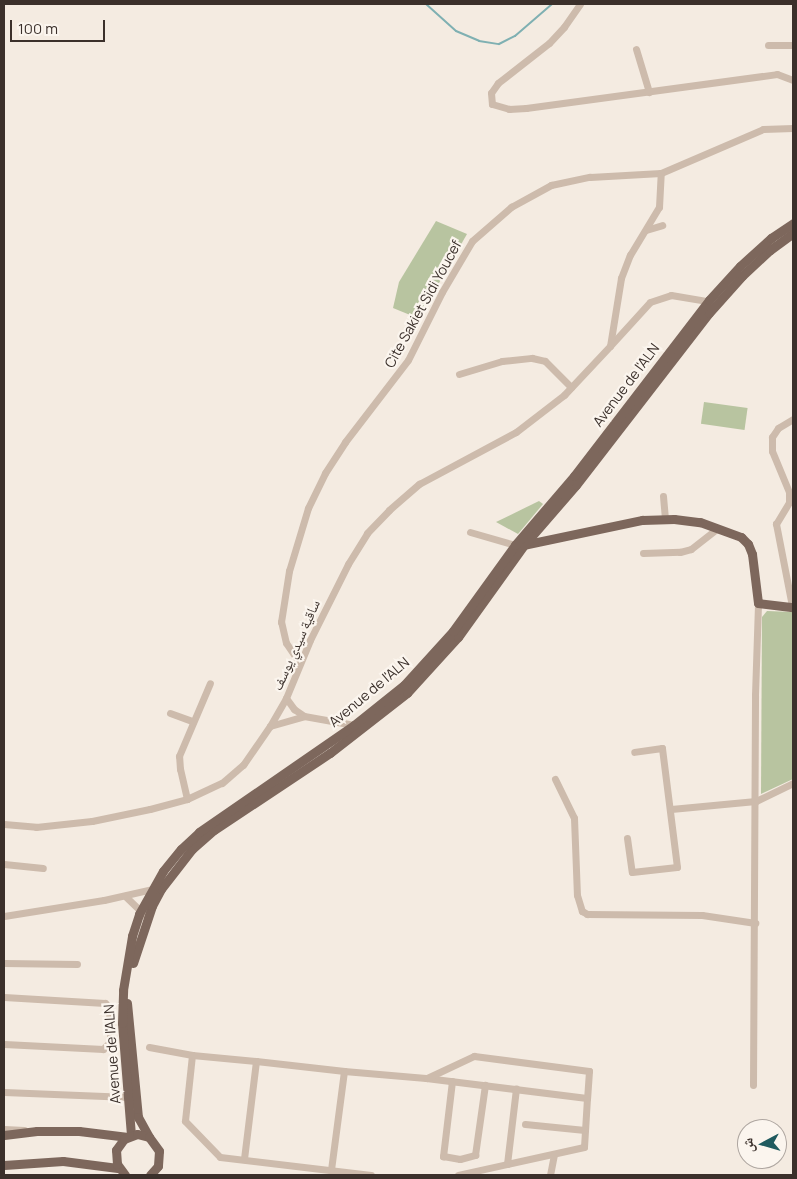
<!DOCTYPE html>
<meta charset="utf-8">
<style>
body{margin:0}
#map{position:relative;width:797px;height:1179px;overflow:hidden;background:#f4ebe1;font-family:Manrope,"Noto Naskh Arabic",sans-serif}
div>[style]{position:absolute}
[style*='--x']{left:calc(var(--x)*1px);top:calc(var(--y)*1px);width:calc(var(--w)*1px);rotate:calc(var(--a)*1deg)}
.green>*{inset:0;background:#b8c4a0;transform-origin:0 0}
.stream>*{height:2px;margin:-1px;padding:0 1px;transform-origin:1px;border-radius:1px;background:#7fb0b2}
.minor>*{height:7px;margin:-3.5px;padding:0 3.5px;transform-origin:3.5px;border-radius:3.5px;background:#cdbbac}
.major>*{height:9px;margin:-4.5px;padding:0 4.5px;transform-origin:4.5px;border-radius:4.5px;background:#7d675c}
span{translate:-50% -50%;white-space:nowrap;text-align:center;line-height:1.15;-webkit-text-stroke:4.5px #fbf5ee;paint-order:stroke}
.street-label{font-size:14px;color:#3b302b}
.frame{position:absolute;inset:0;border:5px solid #3b302b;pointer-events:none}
.north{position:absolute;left:737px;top:1119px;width:50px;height:50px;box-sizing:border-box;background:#fbf5ee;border:1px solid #aea6a0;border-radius:50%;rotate:264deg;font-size:14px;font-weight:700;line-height:20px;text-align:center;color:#3b302b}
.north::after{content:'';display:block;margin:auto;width:18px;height:22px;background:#1f5a5e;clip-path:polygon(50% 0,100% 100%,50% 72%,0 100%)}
.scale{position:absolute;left:10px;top:20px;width:95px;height:22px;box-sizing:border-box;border:2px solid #3b302b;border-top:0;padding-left:6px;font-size:15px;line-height:18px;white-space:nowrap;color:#3b302b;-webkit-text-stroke:4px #fbf5ee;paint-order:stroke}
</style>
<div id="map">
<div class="green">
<i style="clip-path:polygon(436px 221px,467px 234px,431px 297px,415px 317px,393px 308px,399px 282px)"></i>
<i style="left:704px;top:402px;width:44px;height:22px;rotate:8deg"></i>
<i style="clip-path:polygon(539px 501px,543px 504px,518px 534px,496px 522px)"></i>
<i style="clip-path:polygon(767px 611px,793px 612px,793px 779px,761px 794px,762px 617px)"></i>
</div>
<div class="stream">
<i style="--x:426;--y:4;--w:40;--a:42"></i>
<i style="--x:456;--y:31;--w:25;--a:23"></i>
<i style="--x:479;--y:41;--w:20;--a:9"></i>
<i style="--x:499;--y:44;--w:18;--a:-27"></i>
<i style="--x:515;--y:36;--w:49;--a:-40.9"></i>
</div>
<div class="minor">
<i style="--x:580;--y:4;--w:28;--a:125"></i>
<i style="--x:564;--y:27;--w:22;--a:133"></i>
<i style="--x:549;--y:43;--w:65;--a:141.9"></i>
<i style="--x:498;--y:83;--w:12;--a:125"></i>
<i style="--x:491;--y:93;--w:11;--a:85"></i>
<i style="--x:492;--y:104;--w:18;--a:16"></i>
<i style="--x:509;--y:109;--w:17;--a:-3"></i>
<i style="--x:526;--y:108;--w:253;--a:-7.7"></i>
<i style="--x:777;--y:74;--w:17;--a:21"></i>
<i style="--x:768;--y:45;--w:25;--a:0"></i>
<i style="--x:636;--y:49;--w:45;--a:73.2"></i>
<i style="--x:646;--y:230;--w:17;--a:-17"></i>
<i style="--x:610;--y:346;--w:59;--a:-47.7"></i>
<i style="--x:650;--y:302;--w:22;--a:-18"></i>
<i style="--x:671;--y:295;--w:43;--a:9.5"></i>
<i style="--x:459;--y:374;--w:45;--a:-16.8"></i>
<i style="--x:502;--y:361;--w:30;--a:-6"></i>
<i style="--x:532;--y:358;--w:13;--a:13"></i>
<i style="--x:545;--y:361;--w:37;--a:45"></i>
<i style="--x:663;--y:496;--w:23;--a:85"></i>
<i style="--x:470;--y:532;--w:47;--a:16.1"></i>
<i style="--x:643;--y:553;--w:37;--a:-2"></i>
<i style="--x:680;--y:552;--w:11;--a:-15"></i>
<i style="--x:691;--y:549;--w:34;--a:-38"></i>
<i style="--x:792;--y:606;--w:84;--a:-101"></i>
<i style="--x:776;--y:524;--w:26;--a:-59"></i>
<i style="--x:789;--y:502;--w:10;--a:-90"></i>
<i style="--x:789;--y:492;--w:44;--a:-112.5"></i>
<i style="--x:772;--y:451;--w:14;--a:-90"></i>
<i style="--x:772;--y:437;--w:11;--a:-56"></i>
<i style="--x:778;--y:428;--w:17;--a:-31"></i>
<i style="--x:299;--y:662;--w:23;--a:-124"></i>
<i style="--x:286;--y:643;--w:22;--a:-103"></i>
<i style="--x:281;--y:622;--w:52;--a:-81.1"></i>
<i style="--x:289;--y:571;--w:66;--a:-73.2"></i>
<i style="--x:308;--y:508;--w:39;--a:-64"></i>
<i style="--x:325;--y:473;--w:37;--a:-57"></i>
<i style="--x:345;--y:442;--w:103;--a:-52.5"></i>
<i style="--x:408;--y:360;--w:76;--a:-63.4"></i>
<i style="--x:442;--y:292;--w:59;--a:-59.5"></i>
<i style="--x:472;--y:241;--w:52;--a:-41.1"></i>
<i style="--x:511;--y:207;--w:46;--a:-28.8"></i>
<i style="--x:551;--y:185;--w:40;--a:-12"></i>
<i style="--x:590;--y:177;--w:71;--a:-3.2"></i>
<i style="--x:661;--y:173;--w:111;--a:-23.3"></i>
<i style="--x:763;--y:129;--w:30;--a:-2"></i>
<i style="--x:286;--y:698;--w:14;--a:54"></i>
<i style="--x:294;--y:709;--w:12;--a:35"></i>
<i style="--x:304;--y:716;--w:51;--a:10.2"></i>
<i style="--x:354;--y:725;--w:3;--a:45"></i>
<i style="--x:170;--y:713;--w:23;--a:20"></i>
<i style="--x:270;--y:726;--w:35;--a:-16"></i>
<i style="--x:555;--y:779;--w:43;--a:64"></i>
<i style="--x:574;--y:818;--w:77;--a:87.8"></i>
<i style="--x:577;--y:895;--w:17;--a:73"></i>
<i style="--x:582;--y:911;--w:6;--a:31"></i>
<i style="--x:587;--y:914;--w:115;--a:0.5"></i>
<i style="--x:702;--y:915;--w:54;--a:8.6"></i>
<i style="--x:187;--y:799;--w:31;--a:-103"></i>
<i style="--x:180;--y:769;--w:13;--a:-94"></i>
<i style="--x:179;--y:756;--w:79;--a:-67"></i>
<i style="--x:671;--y:809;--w:85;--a:-5.4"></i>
<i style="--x:756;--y:801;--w:41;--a:-25.9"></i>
<i style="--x:4;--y:824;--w:32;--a:5"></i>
<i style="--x:36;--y:827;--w:56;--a:-6.1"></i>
<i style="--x:92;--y:821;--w:59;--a:-11.7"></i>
<i style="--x:150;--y:809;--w:38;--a:-15"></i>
<i style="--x:187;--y:799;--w:38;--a:-25"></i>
<i style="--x:222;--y:783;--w:28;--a:-41"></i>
<i style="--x:243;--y:765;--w:47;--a:-55.3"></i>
<i style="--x:270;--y:726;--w:32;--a:-60"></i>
<i style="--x:286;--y:698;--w:63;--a:-67.5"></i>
<i style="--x:310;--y:640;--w:85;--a:-63.4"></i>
<i style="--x:348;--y:564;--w:36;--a:-58"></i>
<i style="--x:367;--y:533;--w:32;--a:-46"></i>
<i style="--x:389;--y:510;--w:40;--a:-41"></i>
<i style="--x:419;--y:484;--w:110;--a:-28.2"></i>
<i style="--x:516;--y:432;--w:61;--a:-37.6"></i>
<i style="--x:564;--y:395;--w:67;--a:-46.8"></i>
<i style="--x:610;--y:346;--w:69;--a:-80.8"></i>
<i style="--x:621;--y:278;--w:25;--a:-69"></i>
<i style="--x:630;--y:255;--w:56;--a:-58.9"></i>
<i style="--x:659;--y:207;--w:34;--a:-87"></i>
<i style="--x:627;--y:838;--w:34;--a:82"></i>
<i style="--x:632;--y:872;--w:45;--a:-6.3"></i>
<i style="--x:677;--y:867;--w:120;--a:-97.2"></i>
<i style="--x:662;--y:748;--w:28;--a:172"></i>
<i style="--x:4;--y:864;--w:39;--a:6"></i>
<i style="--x:125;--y:896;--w:30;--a:44"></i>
<i style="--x:4;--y:916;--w:101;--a:-9.1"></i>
<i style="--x:104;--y:900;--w:49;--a:-12.9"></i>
<i style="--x:152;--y:889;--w:4;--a:34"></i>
<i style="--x:4;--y:963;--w:73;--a:0.8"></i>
<i style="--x:4;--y:997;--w:101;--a:3.4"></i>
<i style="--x:105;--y:1003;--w:6;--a:45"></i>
<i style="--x:109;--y:1007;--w:35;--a:88"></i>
<i style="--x:110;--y:1042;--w:10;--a:135"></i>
<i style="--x:103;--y:1049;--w:99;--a:-177.1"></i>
<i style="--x:149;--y:1047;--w:44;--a:10.5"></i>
<i style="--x:192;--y:1055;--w:66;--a:96.1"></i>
<i style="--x:185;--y:1121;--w:50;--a:45.8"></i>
<i style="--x:220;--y:1157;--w:152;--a:6.8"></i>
<i style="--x:192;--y:1055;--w:64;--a:5.4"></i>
<i style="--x:256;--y:1061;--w:99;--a:97"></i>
<i style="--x:256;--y:1061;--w:89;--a:6.5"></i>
<i style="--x:344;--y:1071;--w:100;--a:97.5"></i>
<i style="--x:344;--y:1071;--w:82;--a:4.9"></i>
<i style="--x:426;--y:1078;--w:162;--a:7.1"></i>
<i style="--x:587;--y:1098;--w:49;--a:93.5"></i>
<i style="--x:584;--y:1147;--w:129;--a:167.5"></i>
<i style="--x:427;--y:1078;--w:52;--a:-25.1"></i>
<i style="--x:474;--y:1056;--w:116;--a:7.4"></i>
<i style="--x:589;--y:1071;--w:27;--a:94"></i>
<i style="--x:452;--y:1081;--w:76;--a:96.8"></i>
<i style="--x:443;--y:1156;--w:17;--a:10"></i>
<i style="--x:460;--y:1159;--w:16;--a:-15"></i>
<i style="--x:475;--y:1155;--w:71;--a:-81.9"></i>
<i style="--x:753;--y:1085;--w:390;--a:-89.7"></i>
<i style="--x:755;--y:695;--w:92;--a:-88.1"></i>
<i style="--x:4;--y:1092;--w:125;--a:2.3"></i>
<i style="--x:525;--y:1124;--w:60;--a:5.7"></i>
<i style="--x:4;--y:1129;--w:20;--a:3"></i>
<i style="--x:507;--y:1164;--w:76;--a:-83.2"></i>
<i style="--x:550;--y:1175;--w:21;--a:-79"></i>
</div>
<div class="major">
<i style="--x:523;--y:545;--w:122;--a:-11.9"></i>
<i style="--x:642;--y:520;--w:32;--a:-2"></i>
<i style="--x:674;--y:519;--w:26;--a:7"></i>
<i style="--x:700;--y:522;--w:44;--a:20.1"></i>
<i style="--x:741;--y:537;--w:10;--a:45"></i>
<i style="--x:748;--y:544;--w:11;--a:68"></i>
<i style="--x:752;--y:554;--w:49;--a:83"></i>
<i style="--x:758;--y:603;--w:35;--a:7"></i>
<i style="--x:133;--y:963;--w:60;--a:-71.6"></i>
<i style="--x:152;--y:906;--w:19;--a:-62"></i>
<i style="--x:161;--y:889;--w:51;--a:-52.2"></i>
<i style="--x:192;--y:849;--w:29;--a:-41"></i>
<i style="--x:214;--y:830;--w:139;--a:-33.6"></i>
<i style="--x:330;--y:753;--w:98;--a:-37.9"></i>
<i style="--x:407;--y:693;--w:76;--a:-47.7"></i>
<i style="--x:458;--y:637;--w:113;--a:-54.3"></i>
<i style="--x:524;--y:545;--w:79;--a:-49.1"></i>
<i style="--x:576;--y:485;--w:217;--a:-52.3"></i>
<i style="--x:709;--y:313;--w:50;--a:-48.3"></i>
<i style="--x:742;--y:276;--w:38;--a:-43"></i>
<i style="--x:770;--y:250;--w:29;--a:-36"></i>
<i style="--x:127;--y:1003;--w:115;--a:84.5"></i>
<i style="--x:138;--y:1117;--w:23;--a:61"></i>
<i style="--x:4;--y:1135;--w:33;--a:-7"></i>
<i style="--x:37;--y:1131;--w:42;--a:0"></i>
<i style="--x:79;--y:1131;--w:49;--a:7"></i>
<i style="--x:131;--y:1135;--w:112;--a:-94.6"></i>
<i style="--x:122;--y:1023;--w:33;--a:-88"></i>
<i style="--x:123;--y:990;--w:55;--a:-80.5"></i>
<i style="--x:132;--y:936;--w:23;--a:-72"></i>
<i style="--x:139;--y:914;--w:49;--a:-60.8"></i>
<i style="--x:163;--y:871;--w:28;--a:-51"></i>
<i style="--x:181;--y:849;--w:25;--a:-43"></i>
<i style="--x:199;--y:832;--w:188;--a:-34.6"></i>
<i style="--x:354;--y:725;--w:64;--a:-38.7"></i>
<i style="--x:404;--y:685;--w:73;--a:-47.8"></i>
<i style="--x:453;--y:631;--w:106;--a:-54.2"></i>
<i style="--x:515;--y:545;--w:91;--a:-49.5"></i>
<i style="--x:574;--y:476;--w:222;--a:-52.5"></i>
<i style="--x:709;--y:300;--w:46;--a:-47.6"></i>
<i style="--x:740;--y:266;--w:42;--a:-42.1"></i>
<i style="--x:771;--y:238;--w:27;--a:-34"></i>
<i style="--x:4;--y:1165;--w:59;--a:-3.9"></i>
<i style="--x:63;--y:1161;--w:55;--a:7.3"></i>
<i style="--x:125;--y:1175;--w:14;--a:-126"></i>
<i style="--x:117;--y:1164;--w:14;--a:-94"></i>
<i style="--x:116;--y:1150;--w:14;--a:-54"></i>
<i style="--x:124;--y:1139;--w:14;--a:-21"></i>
<i style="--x:137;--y:1134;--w:12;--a:14"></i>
<i style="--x:149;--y:1137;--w:17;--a:54"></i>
<i style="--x:159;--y:1151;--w:15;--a:94"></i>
<i style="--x:158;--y:1166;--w:12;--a:132"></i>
</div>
<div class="street-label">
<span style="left:423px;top:304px;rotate:-61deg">Cite Sakiet Sidi Youcef</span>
<span style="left:626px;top:385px;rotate:-53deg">Avenue de l'ALN</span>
<span style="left:296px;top:645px;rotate:-66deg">ساقية سيدي يوسف</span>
<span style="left:369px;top:692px;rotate:-40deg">Avenue de l'ALN</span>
<span style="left:112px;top:1054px;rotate:-94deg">Avenue de l'ALN</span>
</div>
<div class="frame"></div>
<div class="north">ش</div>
<div class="scale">100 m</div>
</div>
